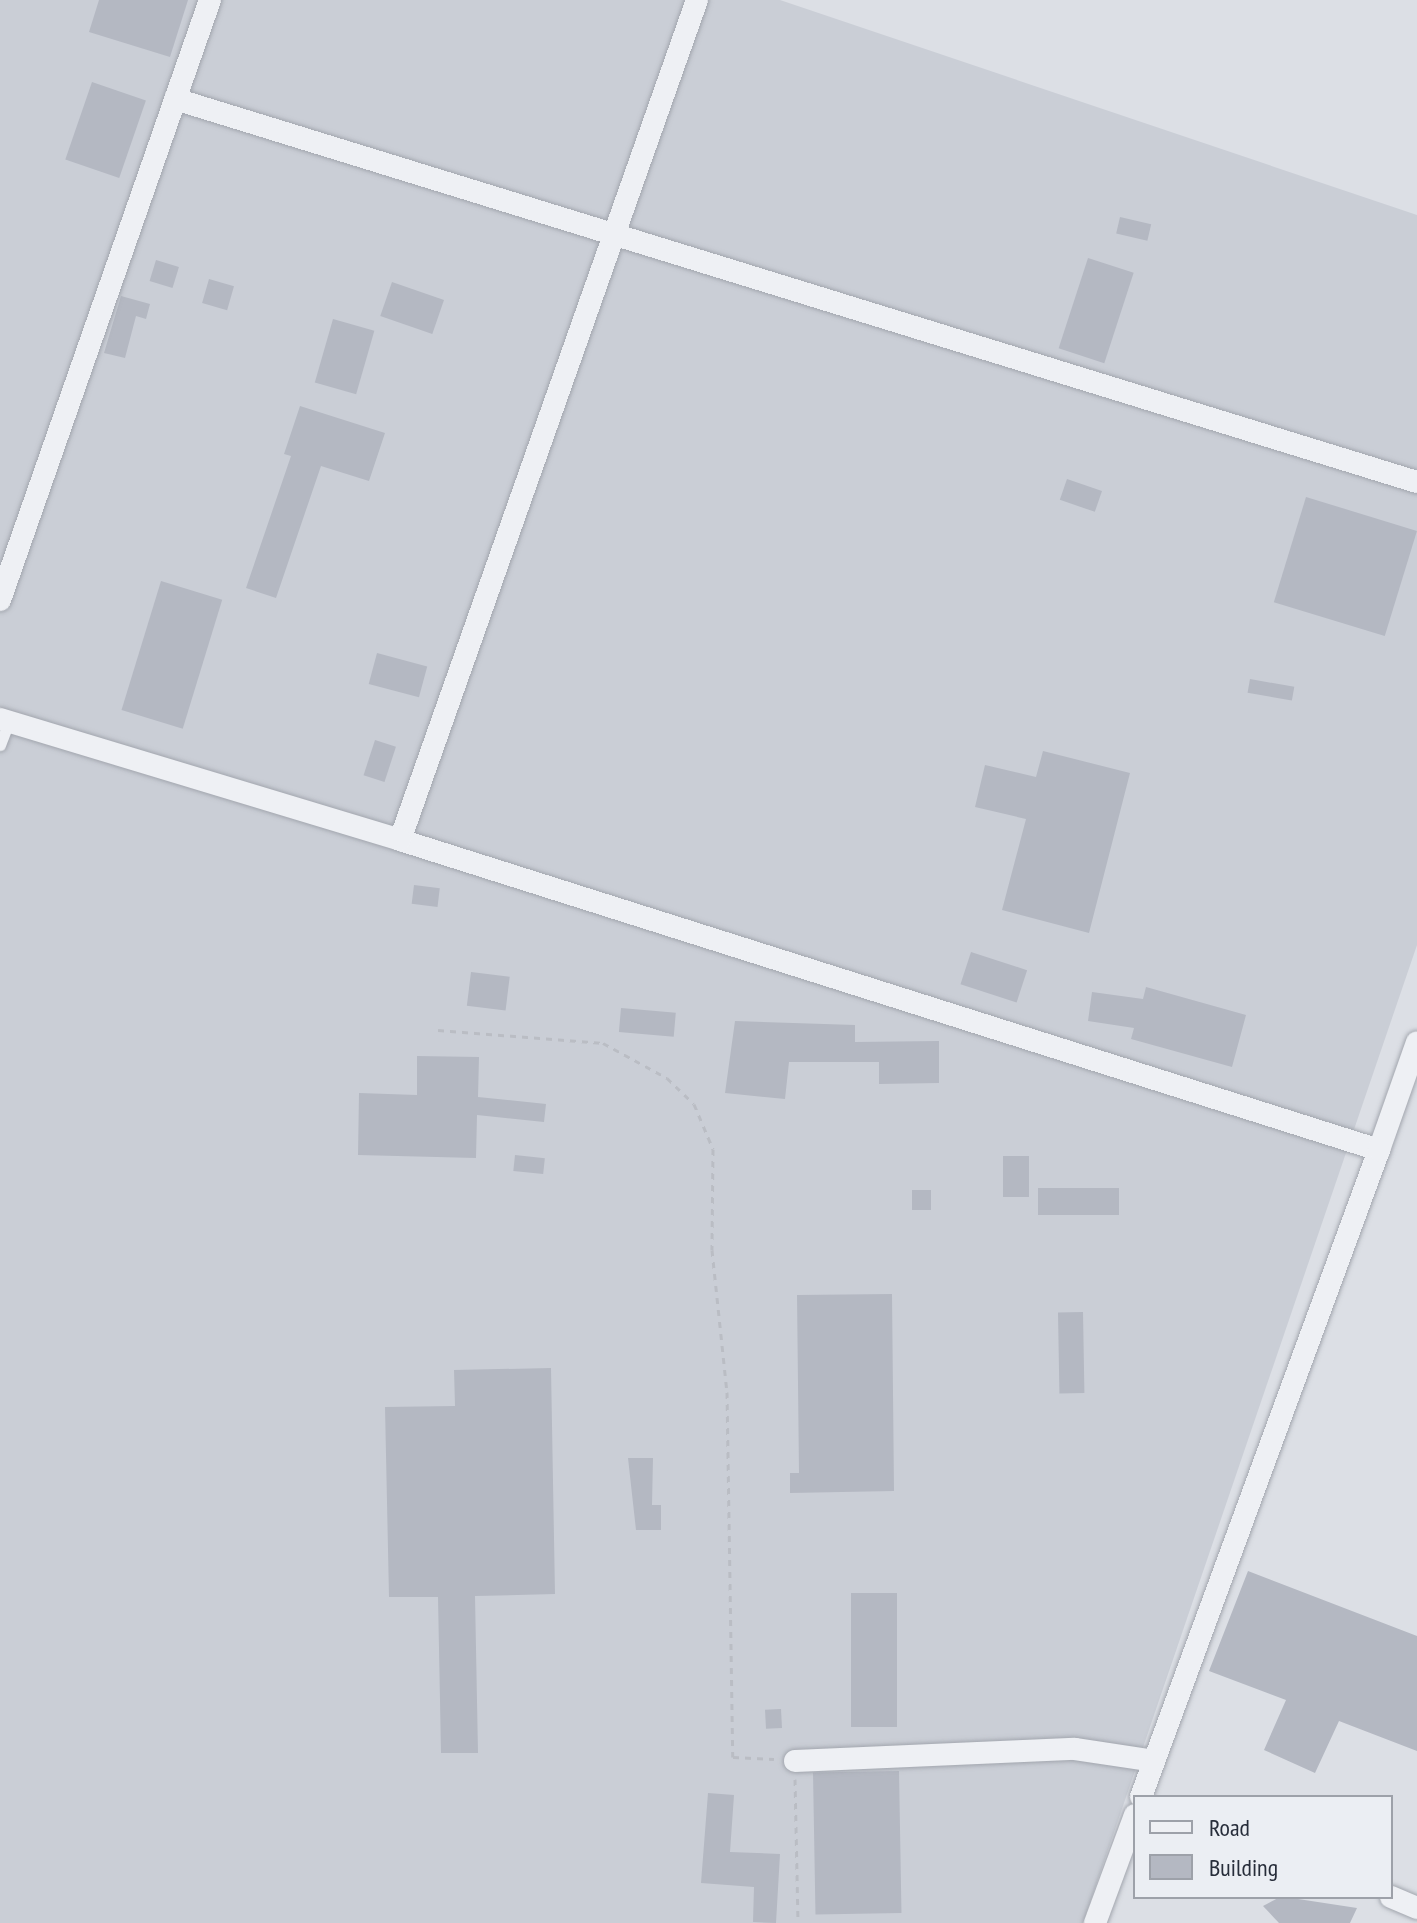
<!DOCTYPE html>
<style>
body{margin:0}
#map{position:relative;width:1417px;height:1923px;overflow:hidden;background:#dcdfe5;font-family:"PT Sans Narrow",sans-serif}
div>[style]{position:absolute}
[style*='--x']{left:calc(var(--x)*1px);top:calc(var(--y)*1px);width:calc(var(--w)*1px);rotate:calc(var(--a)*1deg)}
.built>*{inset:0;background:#caced6}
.building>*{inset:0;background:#b4b8c2;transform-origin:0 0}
.path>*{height:3px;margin-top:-1.5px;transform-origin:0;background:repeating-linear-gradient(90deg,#babdc4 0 6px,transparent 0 12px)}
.roads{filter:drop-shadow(0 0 2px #a2a6ae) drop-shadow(0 0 2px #a2a6ae)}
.service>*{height:11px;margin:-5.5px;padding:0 5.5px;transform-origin:5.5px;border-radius:5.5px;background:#eef0f4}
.minor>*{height:22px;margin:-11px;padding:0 11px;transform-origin:11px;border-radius:11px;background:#eef0f4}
span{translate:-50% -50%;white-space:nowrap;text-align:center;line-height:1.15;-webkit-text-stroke:6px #ebeef3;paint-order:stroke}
.legend{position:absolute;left:1133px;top:1795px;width:260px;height:104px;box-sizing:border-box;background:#ebeef3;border:2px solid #9da1a9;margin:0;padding:10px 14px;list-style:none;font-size:24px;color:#272d3a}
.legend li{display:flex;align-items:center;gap:16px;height:40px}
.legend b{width:40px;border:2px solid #9da1a9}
</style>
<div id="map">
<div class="built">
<i style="clip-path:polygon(0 0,780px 0,1417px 215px,1417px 945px,1083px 1923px,0 1923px)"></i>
</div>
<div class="building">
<i style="clip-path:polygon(99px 0,188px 0,170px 57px,89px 32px)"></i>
<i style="left:92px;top:82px;width:57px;height:82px;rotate:19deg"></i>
<i style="left:1120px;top:217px;width:32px;height:17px;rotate:13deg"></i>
<i style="left:1088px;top:258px;width:48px;height:95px;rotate:18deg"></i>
<i style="left:156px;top:260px;width:24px;height:22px;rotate:17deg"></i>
<i style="left:209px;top:279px;width:26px;height:25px;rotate:16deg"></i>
<i style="left:392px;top:282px;width:55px;height:36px;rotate:19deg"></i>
<i style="clip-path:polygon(121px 296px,150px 304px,146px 319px,136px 316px,125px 358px,104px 353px)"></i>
<i style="left:333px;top:319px;width:43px;height:66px;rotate:16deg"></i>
<i style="clip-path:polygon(300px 406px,385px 433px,369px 481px,321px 466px,276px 598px,246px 588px,291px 456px,284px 454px)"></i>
<i style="left:1067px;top:479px;width:37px;height:22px;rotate:19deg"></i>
<i style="left:1306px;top:497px;width:116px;height:110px;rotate:17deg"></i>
<i style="left:161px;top:581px;width:64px;height:135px;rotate:17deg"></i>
<i style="left:377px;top:653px;width:52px;height:32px;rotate:15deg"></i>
<i style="left:1250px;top:679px;width:45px;height:14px;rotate:10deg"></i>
<i style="left:375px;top:740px;width:22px;height:37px;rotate:18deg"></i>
<i style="clip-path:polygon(1043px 751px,1130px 773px,1089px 933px,1002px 910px,1026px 819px,975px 807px,985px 765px,1036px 777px)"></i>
<i style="left:414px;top:885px;width:26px;height:19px;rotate:7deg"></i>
<i style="left:971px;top:952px;width:59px;height:34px;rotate:18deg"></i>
<i style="left:471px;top:972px;width:39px;height:34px;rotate:7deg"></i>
<i style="clip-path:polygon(1146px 987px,1246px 1015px,1232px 1067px,1131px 1039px,1134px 1028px,1088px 1021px,1092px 992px,1143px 999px)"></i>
<i style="left:621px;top:1008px;width:55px;height:24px;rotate:5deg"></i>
<i style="clip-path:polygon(735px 1021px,855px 1025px,855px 1042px,939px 1041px,939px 1083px,879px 1084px,879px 1062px,789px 1062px,785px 1099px,725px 1093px)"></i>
<i style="clip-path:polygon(417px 1056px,479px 1057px,478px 1097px,546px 1104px,544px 1122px,477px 1115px,476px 1158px,358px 1155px,359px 1093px,417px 1095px)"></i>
<i style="left:515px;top:1155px;width:30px;height:16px;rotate:6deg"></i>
<i style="left:1003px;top:1156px;width:26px;height:41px"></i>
<i style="left:1119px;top:1188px;width:27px;height:81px;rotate:90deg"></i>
<i style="left:912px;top:1190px;width:19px;height:20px"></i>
<i style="clip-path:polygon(892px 1294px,894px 1491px,790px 1493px,790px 1473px,799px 1473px,797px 1295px)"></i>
<i style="left:1083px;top:1312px;width:81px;height:25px;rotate:89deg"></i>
<i style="clip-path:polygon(551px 1368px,555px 1594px,475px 1596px,478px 1753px,441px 1753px,438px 1597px,389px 1597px,385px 1407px,455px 1406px,454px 1370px)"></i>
<i style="clip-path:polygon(628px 1458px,653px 1458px,652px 1505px,661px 1505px,661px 1530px,636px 1530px)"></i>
<i style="clip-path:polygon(1248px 1571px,1417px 1636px,1417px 1751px,1339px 1721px,1315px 1773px,1264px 1750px,1286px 1700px,1209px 1671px)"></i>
<i style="left:851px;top:1593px;width:46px;height:134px"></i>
<i style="left:781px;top:1709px;width:19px;height:16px;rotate:87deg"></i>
<i style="left:899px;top:1771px;width:142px;height:86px;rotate:89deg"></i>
<i style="clip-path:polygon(708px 1793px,734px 1795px,730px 1852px,780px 1854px,776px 1923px,753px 1922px,754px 1887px,701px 1883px)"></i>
<i style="clip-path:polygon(1280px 1897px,1285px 1897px,1357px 1908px,1350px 1923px,1279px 1923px,1263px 1906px)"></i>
</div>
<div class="path">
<i style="--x:438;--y:1030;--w:166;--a:4.5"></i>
<i style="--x:603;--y:1043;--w:73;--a:28.7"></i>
<i style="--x:667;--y:1078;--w:37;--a:44"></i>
<i style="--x:694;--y:1104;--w:49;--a:67.1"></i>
<i style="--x:713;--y:1149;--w:101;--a:90.6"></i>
<i style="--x:712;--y:1250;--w:143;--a:84"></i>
<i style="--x:727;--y:1392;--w:365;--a:89.1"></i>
<i style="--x:733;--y:1757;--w:41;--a:2.8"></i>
<i style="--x:795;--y:1779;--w:144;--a:88.8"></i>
</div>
<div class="roads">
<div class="service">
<i style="--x:0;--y:745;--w:25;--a:-69"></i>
</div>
<div class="minor">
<i style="--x:697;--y:0;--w:891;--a:109.47"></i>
<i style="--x:400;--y:840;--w:1027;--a:17.57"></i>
<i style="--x:1379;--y:1150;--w:689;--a:110.2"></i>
<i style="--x:175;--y:99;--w:1300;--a:17.14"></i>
<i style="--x:0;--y:600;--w:636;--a:-70.71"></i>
<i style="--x:0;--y:719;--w:418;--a:16.8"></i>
<i style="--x:1379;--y:1150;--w:114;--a:-70.6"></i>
<i style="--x:795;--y:1761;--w:280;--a:-2.5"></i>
<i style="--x:1075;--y:1749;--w:80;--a:8.6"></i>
<i style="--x:1391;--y:1897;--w:28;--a:23"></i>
<i style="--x:1095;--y:1923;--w:115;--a:-69.7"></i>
</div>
</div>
<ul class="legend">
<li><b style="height:10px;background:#eef0f4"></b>Road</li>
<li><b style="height:22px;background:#b4b8c2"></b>Building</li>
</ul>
</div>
